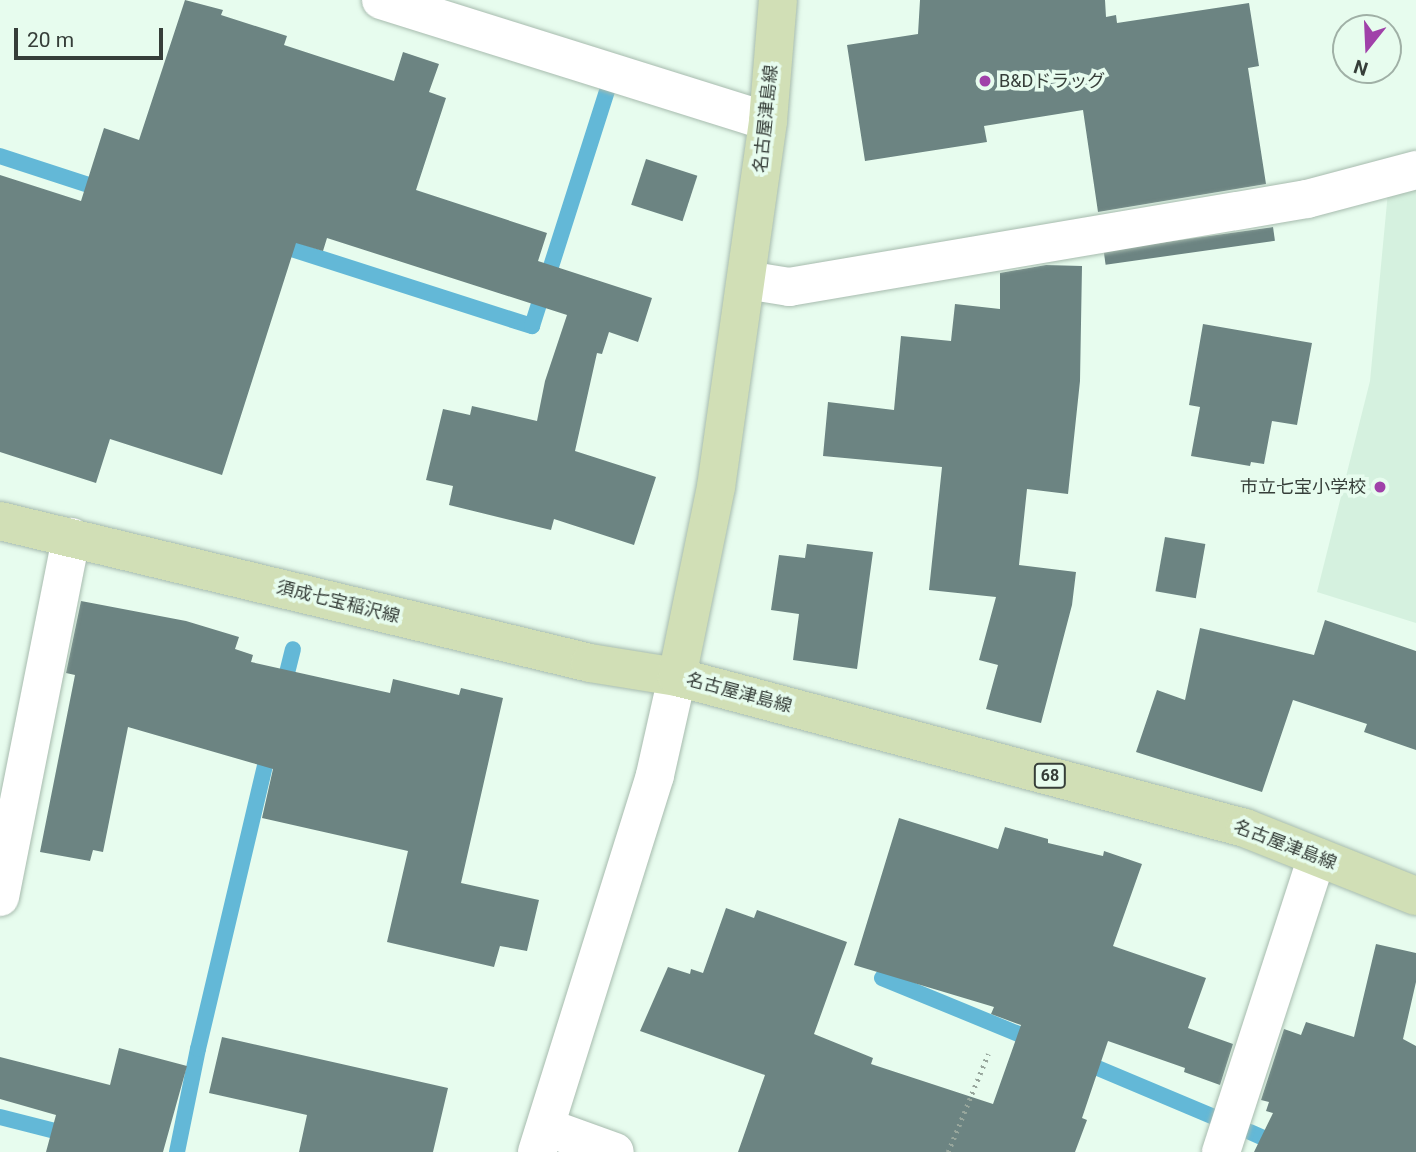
<!DOCTYPE html>
<meta charset="utf-8">
<style>
body{margin:0}
#map{position:relative;width:1416px;height:1152px;overflow:hidden;background:#e7fcee;font-family:Roboto,"Noto Sans JP",sans-serif}
div>[style]{position:absolute}
[style*='--x']{left:calc(var(--x)*1px);top:calc(var(--y)*1px);width:calc(var(--w)*1px);rotate:calc(var(--a)*1deg)}
.built>*{inset:0;background:#d5f1df}
.stream>*{height:16px;margin:-8px;padding:0 8px;transform-origin:8px;border-radius:8px;background:#63b8d7}
.building>*{inset:0;background:#6c8482;transform-origin:0 0}
.path>*{height:4.5px;margin-top:-2.25px;transform-origin:0;background:repeating-linear-gradient(90deg,#97a69c 0 2px,transparent 0 7px)}
.roads{filter:drop-shadow(0 0 2px #a7bbae) drop-shadow(0 0 2px #a7bbae)}
.minor>*{height:38px;margin:-19px;padding:0 19px;transform-origin:19px;border-radius:19px;background:#fff}
.major>*{height:38px;margin:-19px;padding:0 19px;transform-origin:19px;border-radius:19px;background:#d1dfb6}
.dots>*{width:19px;height:19px;translate:-50% -50%;box-sizing:border-box;border:4px solid #e7fcee;border-radius:50%}
span{translate:-50% -50%;white-space:nowrap;text-align:center;line-height:1.15;-webkit-text-stroke:7px #e7fcee;paint-order:stroke}
.shield-label span{padding:2px 5px;background:#e7fcee;border:2px solid;border-radius:5px;-webkit-text-stroke-width:0}
.shield-label{font-size:16px;color:#363e39;font-weight:700}
.poi-label{font-size:18px;color:#363e39}
.left{translate:0 -50%;text-align:left}
.right{translate:-100% -50%;text-align:right}
.street-label{font-size:18px;color:#363e39}
.north{position:absolute;left:1332px;top:14px;width:70px;height:70px;box-sizing:border-box;background:#e7fcee;border:2px solid #a0b0a6;border-radius:50%;rotate:198deg;font-size:19px;font-weight:700;line-height:28px;text-align:center;color:#363e39}
.north::after{content:'';display:block;margin:auto;width:24px;height:32px;background:#a041a9;clip-path:polygon(50% 0,100% 100%,50% 72%,0 100%)}
.scale{position:absolute;left:14px;top:28px;width:149px;height:32px;box-sizing:border-box;border:4px solid #363e39;border-top:0;padding-left:9px;font-size:21px;line-height:24px;white-space:nowrap;color:#363e39;-webkit-text-stroke:5px #e7fcee;paint-order:stroke}
</style>
<div id="map">
<div class="built">
<i style="clip-path:polygon(1416px 185px,1416px 623px,1317px 592px,1370px 381px,1388px 192px)"></i>
</div>
<div class="stream">
<i style="--x:0;--y:156;--w:109;--a:18.1"></i>
<i style="--x:276;--y:244;--w:269;--a:17.8"></i>
<i style="--x:532;--y:326;--w:247;--a:-72.3"></i>
<i style="--x:283;--y:689;--w:41;--a:-76"></i>
<i style="--x:882;--y:978;--w:169;--a:22.3"></i>
<i style="--x:1081;--y:1061;--w:144;--a:22.8"></i>
<i style="--x:0;--y:1117;--w:73;--a:14.2"></i>
<i style="--x:1250;--y:1132;--w:49;--a:24"></i>
<i style="--x:177;--y:1152;--w:105;--a:-78.5"></i>
<i style="--x:198;--y:1049;--w:309;--a:-76.7"></i>
</div>
<div class="building">
<i style="clip-path:polygon(185px 0,223px 10px,221px 15px,287px 36px,284px 45px,394px 81px,403px 52px,439px 64px,429px 92px,446px 98px,416px 190px,547px 233px,538px 261px,652px 298px,638px 342px,609px 332px,602px 354px,597px 353px,575px 451px,656px 477px,634px 545px,554px 519px,551px 530px,449px 505px,453px 486px,426px 480px,443px 409px,470px 415px,472px 406px,537px 421px,545px 381px,567px 315px,327px 238px,323px 251px,296px 243px,222px 475px,110px 439px,96px 483px,0 452px,0 175px,81px 201px,104px 128px,139px 140px)"></i>
<i style="clip-path:polygon(920px 0,1105px 0,1106px 17px,1116px 15px,1117px 23px,1249px 3px,1259px 66px,1248px 68px,1266px 184px,1098px 212px,1083px 110px,984px 126px,987px 142px,865px 161px,847px 45px,918px 34px)"></i>
<i style="left:646px;top:159px;width:54px;height:48px;rotate:18deg"></i>
<i style="left:1273px;top:227px;width:14px;height:171px;rotate:82deg"></i>
<i style="clip-path:polygon(1046px 265px,1082px 266px,1080px 381px,1068px 494px,1027px 489px,1019px 565px,1076px 572px,1072px 605px,1041px 723px,986px 709px,998px 665px,979px 660px,996px 597px,929px 590px,942px 467px,823px 456px,828px 402px,894px 410px,901px 336px,951px 341px,955px 304px,1000px 309px,1000px 273px)"></i>
<i style="clip-path:polygon(1203px 324px,1312px 343px,1297px 425px,1272px 421px,1264px 464px,1251px 462px,1250px 466px,1191px 456px,1200px 407px,1189px 405px)"></i>
<i style="left:1165px;top:537px;width:41px;height:55px;rotate:10deg"></i>
<i style="clip-path:polygon(807px 544px,873px 552px,857px 669px,793px 660px,799px 614px,771px 610px,779px 555px,805px 558px)"></i>
<i style="clip-path:polygon(81px 601px,186px 621px,239px 637px,235px 649px,253px 655px,251px 662px,390px 693px,393px 679px,459px 695px,461px 688px,503px 698px,461px 883px,539px 900px,527px 951px,500px 946px,494px 967px,387px 942px,408px 851px,262px 818px,273px 769px,128px 727px,103px 852px,93px 850px,90px 861px,40px 852px,75px 675px,66px 673px)"></i>
<i style="clip-path:polygon(1325px 620px,1416px 651px,1416px 750px,1364px 732px,1367px 724px,1293px 700px,1262px 792px,1136px 752px,1157px 690px,1185px 700px,1200px 628px,1314px 655px)"></i>
<i style="clip-path:polygon(899px 818px,998px 849px,1005px 827px,1048px 839px,1048px 843px,1103px 856px,1104px 851px,1142px 864px,1113px 946px,1206px 978px,1188px 1028px,1233px 1044px,1220px 1085px,1184px 1072px,1185px 1068px,1108px 1041px,1082px 1118px,1087px 1120px,1075px 1152px,738px 1152px,765px 1075px,640px 1031px,668px 967px,690px 974px,691px 969px,703px 973px,726px 908px,754px 918px,757px 910px,847px 942px,814px 1034px,873px 1058px,871px 1064px,993px 1104px,1021px 1025px,991px 1014px,994px 1007px,854px 965px)"></i>
<i style="clip-path:polygon(1376px 944px,1416px 953px,1416px 982px,1403px 1039px,1416px 1046px,1416px 1152px,1254px 1152px,1273px 1113px,1266px 1111px,1269px 1102px,1261px 1100px,1284px 1029px,1301px 1035px,1306px 1022px,1354px 1037px)"></i>
<i style="clip-path:polygon(222px 1037px,448px 1088px,433px 1152px,299px 1152px,307px 1115px,209px 1093px)"></i>
<i style="clip-path:polygon(119px 1048px,187px 1066px,163px 1152px,46px 1152px,56px 1115px,0 1099px,0 1057px,110px 1085px)"></i>
</div>
<div class="path">
<i style="--x:948;--y:1152;--w:106;--a:-67.8"></i>
</div>
<div class="roads">
<div class="minor">
<i style="--x:381;--y:0;--w:405;--a:17.4"></i>
<i style="--x:746;--y:280;--w:44;--a:9.2"></i>
<i style="--x:789;--y:287;--w:525;--a:-9.64"></i>
<i style="--x:1307;--y:199;--w:113;--a:-14.9"></i>
<i style="--x:0;--y:897;--w:367;--a:-78.8"></i>
<i style="--x:546;--y:1127;--w:73;--a:19.9"></i>
<i style="--x:537;--y:1152;--w:395;--a:-72.6"></i>
<i style="--x:655;--y:775;--w:100;--a:-77.3"></i>
<i style="--x:1221;--y:1152;--w:310;--a:-72"></i>
</div>
<div class="major">
<i style="--x:0;--y:521;--w:607;--a:13.53"></i>
<i style="--x:590;--y:663;--w:88;--a:9.1"></i>
<i style="--x:677;--y:677;--w:588;--a:14.89"></i>
<i style="--x:1245;--y:828;--w:184;--a:21.7"></i>
<i style="--x:677;--y:677;--w:194;--a:-78.4"></i>
<i style="--x:716;--y:487;--w:370;--a:-81.9"></i>
<i style="--x:768;--y:121;--w:121;--a:-85.3"></i>
</div>
</div>
<div class="dots">
<i style="left:985px;top:81px;background:#a041a9"></i>
<i style="left:1380px;top:487px;background:#a041a9"></i>
</div>
<div class="shield-label">
<span style="left:1050px;top:776px">68</span>
</div>
<div class="poi-label">
<span class="left" style="left:999px;top:81px">B&amp;Dドラッグ</span>
<span class="right" style="left:1366px;top:487px">市立七宝小学校</span>
</div>
<div class="street-label">
<span style="left:766px;top:119px;rotate:-84deg">名古屋津島線</span>
<span style="left:338px;top:602px;rotate:14deg">須成七宝稲沢線</span>
<span style="left:739px;top:693px;rotate:15deg">名古屋津島線</span>
<span style="left:1285px;top:845px;rotate:21deg">名古屋津島線</span>
</div>
<div class="north">N</div>
<div class="scale">20 m</div>
</div>
